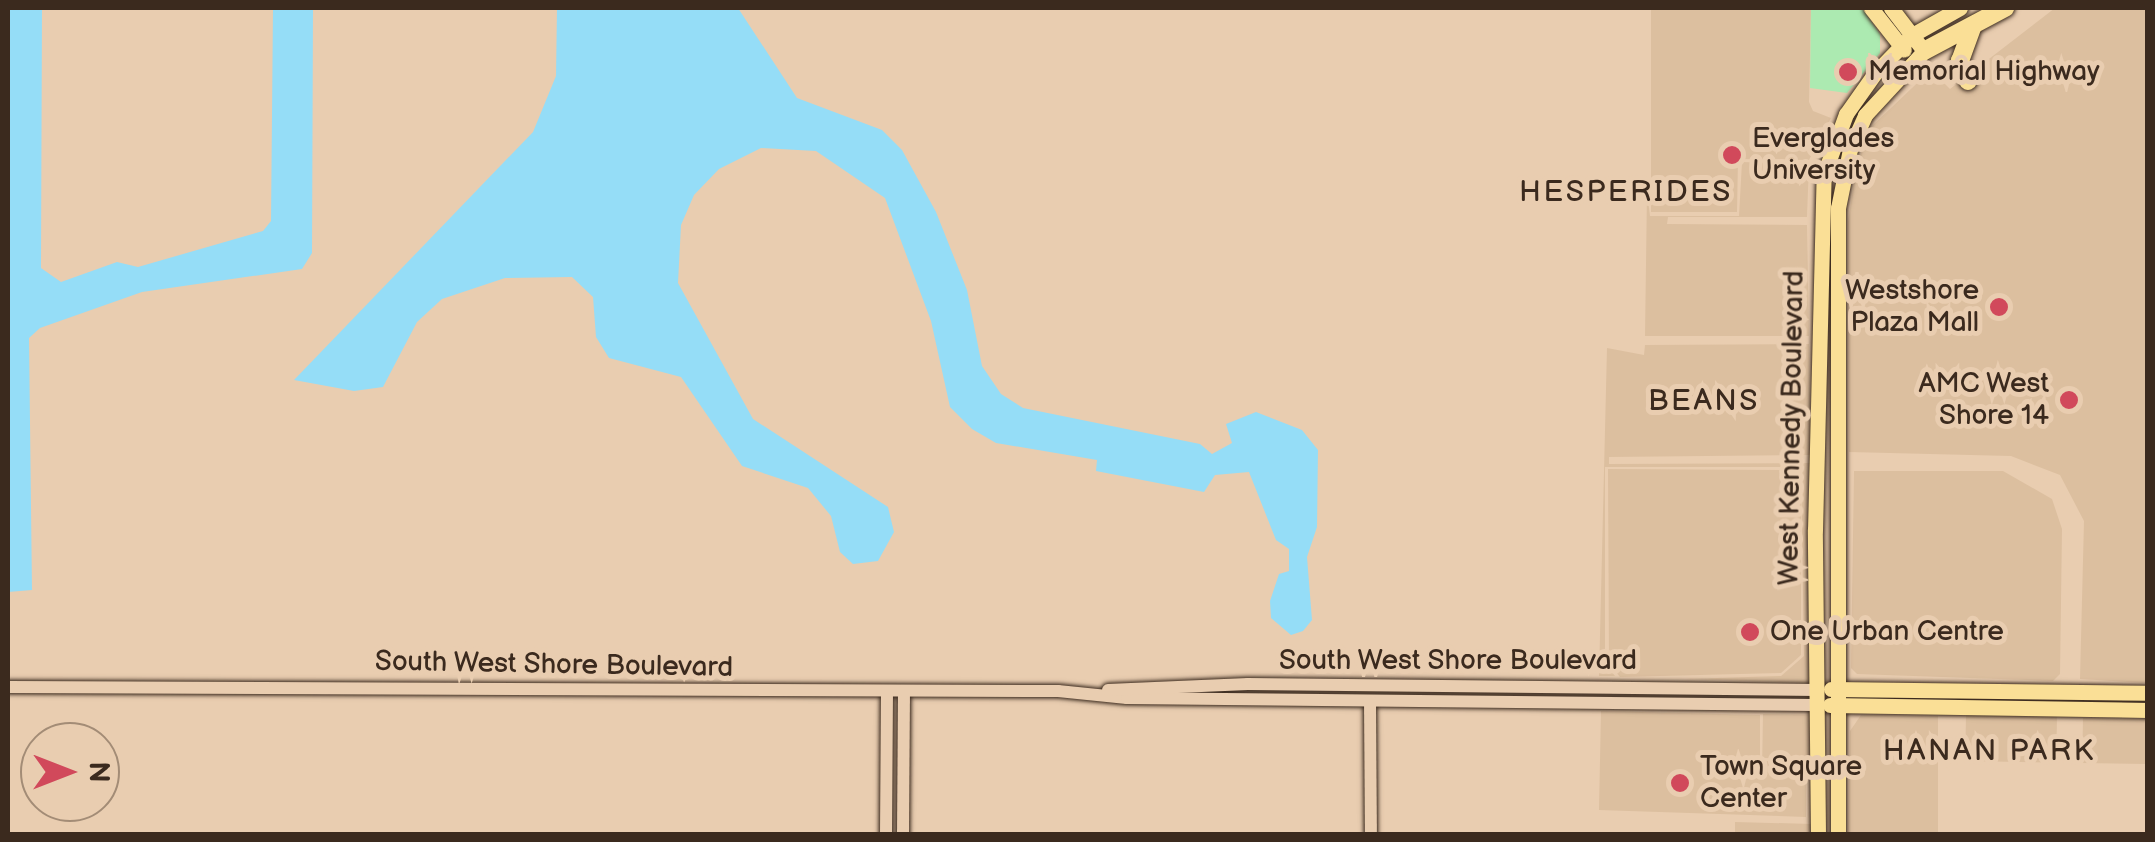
<!DOCTYPE html>
<style>
body{margin:0}
#map{position:relative;width:2155px;height:842px;overflow:hidden;background:#e9cdb0;font-family:"Balsamiq Sans",sans-serif}
div>[style]{position:absolute}
[style*='--x']{left:calc(var(--x)*1px);top:calc(var(--y)*1px);width:calc(var(--w)*1px);rotate:calc(var(--a)*1deg)}
.built>*{inset:0;background:#dcbf9f;transform-origin:0 0}
.green>*{inset:0;background:#aceab1}
.water>*{inset:0;background:#95ddf7}
.roads{filter:drop-shadow(0 0 2px #3b2a1e) drop-shadow(0 0 2px #3b2a1e)}
.minor>*{height:12px;margin:-6px;padding:0 6px;transform-origin:6px;border-radius:6px;background:#e9cdb0}
.major>*{height:15px;margin:-7.5px;padding:0 7.5px;transform-origin:7.5px;border-radius:7.5px;background:#fadf96}
.highway>*{height:18px;margin:-9px;padding:0 9px;transform-origin:9px;border-radius:9px;background:#fadf96}
.dots>*{width:28px;height:28px;translate:-50% -50%;box-sizing:border-box;border:5px solid #e9cdb0;border-radius:50%}
span{translate:-50% -50%;white-space:nowrap;text-align:center;line-height:1.15;-webkit-text-stroke:10px #e9cdb0;paint-order:stroke}
.poi-label{font-size:28px;color:#3b2a1e}
.left{translate:0 -50%;text-align:left}
.right{translate:-100% -50%;text-align:right}
.street-label{font-size:28px;color:#3b2a1e}
.neighbourhood-label{font-size:30px;color:#3b2a1e;letter-spacing:2.5px}
.frame{position:absolute;inset:0;border:10px solid #3b2a1e;pointer-events:none}
.north{position:absolute;left:20px;top:722px;width:100px;height:100px;box-sizing:border-box;background:#e9cdb0;border:2px solid #a38c76;border-radius:50%;rotate:90deg;font-size:28px;font-weight:700;line-height:40px;text-align:center;color:#3b2a1e}
.north::after{content:'';display:block;margin:auto;width:35px;height:45px;background:#d1495b;clip-path:polygon(50% 0,100% 100%,50% 72%,0 100%)}
</style>
<div id="map">
<div class="built">
<i style="clip-path:polygon(1651px 8px,1811px 8px,1809px 102px,1813px 111px,1831px 118px,1809px 160px,1738px 159px,1737px 212px,1651px 212px)"></i>
<i style="clip-path:polygon(2055px 8px,2147px 8px,2147px 683px,2080px 679px,2084px 521px,2060px 475px,2011px 456px,1849px 452px,1848px 222px,1857px 163px,1873px 125px,1931px 70px,1950px 89px)"></i>
<i style="clip-path:polygon(1742px 162px,1809px 164px,1807px 217px,1668px 217px,1667px 224px,1807px 225px,1809px 336px,1645px 336px,1647px 192px,1650px 216px,1739px 216px)"></i>
<i style="clip-path:polygon(1809px 344px,1811px 455px,1609px 457px,1609px 464px,1811px 463px,1812px 683px,1685px 679px,1781px 676px,1804px 656px,1801px 467px,1605px 467px,1605px 663px,1615px 676px,1599px 676px,1607px 348px,1644px 355px,1645px 345px)"></i>
<i style="clip-path:polygon(1608px 469px,1801px 470px,1801px 655px,1781px 673px,1620px 677px,1609px 663px)"></i>
<i style="clip-path:polygon(1854px 471px,2003px 471px,2052px 499px,2062px 529px,2060px 674px,2053px 681px,1857px 674px,1851px 668px)"></i>
<i style="clip-path:polygon(1601px 711px,1760px 715px,1760px 761px,1806px 762px,1806px 817px,1599px 810px)"></i>
<i style="left:1763px;top:714px;width:48px;height:44px;rotate:1deg"></i>
<i style="clip-path:polygon(1861px 715px,1938px 716px,1938px 834px,1848px 834px,1850px 731px)"></i>
<i style="left:1966px;top:715px;width:91px;height:46px;rotate:1deg"></i>
<i style="left:2083px;top:718px;width:64px;height:45px;rotate:1deg"></i>
<i style="clip-path:polygon(1735px 822px,1812px 824px,1812px 834px,1735px 834px)"></i>
</div>
<div class="green">
<i style="clip-path:polygon(1811px 8px,1862px 8px,1880px 34px,1880px 53px,1847px 93px,1810px 88px)"></i>
</div>
<div class="water">
<i style="clip-path:polygon(8px 8px,42px 8px,41px 268px,61px 282px,117px 262px,138px 267px,263px 231px,271px 221px,273px 8px,313px 8px,312px 253px,302px 269px,142px 292px,40px 328px,29px 338px,32px 590px,8px 592px)"></i>
<i style="clip-path:polygon(557px 8px,738px 8px,797px 98px,882px 130px,902px 150px,936px 212px,967px 290px,982px 366px,1001px 394px,1023px 408px,1200px 444px,1212px 454px,1232px 443px,1226px 424px,1256px 412px,1302px 430px,1318px 450px,1317px 527px,1307px 557px,1312px 620px,1303px 631px,1291px 635px,1271px 618px,1270px 601px,1279px 574px,1289px 571px,1289px 549px,1276px 540px,1249px 472px,1215px 475px,1204px 492px,1096px 471px,1097px 460px,996px 443px,972px 429px,950px 407px,931px 321px,885px 198px,816px 151px,761px 148px,719px 169px,694px 195px,681px 225px,678px 283px,753px 419px,888px 507px,894px 532px,878px 561px,853px 564px,840px 552px,831px 516px,808px 488px,742px 466px,681px 377px,609px 358px,596px 337px,593px 297px,572px 277px,505px 278px,442px 299px,417px 322px,383px 387px,354px 391px,294px 380px,533px 132px,556px 76px)"></i>
</div>
<div class="roads">
<div class="minor">
<i style="--x:8;--y:687;--w:1050;--a:0.22"></i>
<i style="--x:1058;--y:691;--w:69;--a:5.8"></i>
<i style="--x:1127;--y:698;--w:689;--a:0.58"></i>
<i style="--x:1108;--y:690;--w:140;--a:-2.5"></i>
<i style="--x:1248;--y:684;--w:569;--a:0.6"></i>
<i style="--x:1370;--y:701;--w:133;--a:89.6"></i>
<i style="--x:886;--y:834;--w:143;--a:-89.6"></i>
<i style="--x:903;--y:834;--w:143;--a:-89.6"></i>
</div>
<div class="major">
<i style="--x:1871;--y:8;--w:53;--a:51.8"></i>
<i style="--x:1831;--y:689;--w:317;--a:0.7"></i>
<i style="--x:1830;--y:705;--w:318;--a:0.9"></i>
<i style="--x:1818;--y:834;--w:304;--a:-90.6"></i>
<i style="--x:1815;--y:530;--w:356;--a:-88.6"></i>
<i style="--x:1824;--y:174;--w:64;--a:-69.9"></i>
<i style="--x:1846;--y:114;--w:50;--a:-54.7"></i>
<i style="--x:1875;--y:73;--w:53;--a:-45.8"></i>
<i style="--x:1912;--y:35;--w:55;--a:-29.4"></i>
<i style="--x:1838;--y:834;--w:626;--a:-90"></i>
<i style="--x:1838;--y:208;--w:60;--a:-78.5"></i>
<i style="--x:1850;--y:149;--w:37;--a:-66"></i>
<i style="--x:1865;--y:115;--w:87;--a:-47.3"></i>
<i style="--x:1924;--y:51;--w:54;--a:-127.5"></i>
</div>
<div class="highway">
<i style="--x:1924;--y:51;--w:92;--a:-28"></i>
<i style="--x:1968;--y:81;--w:22;--a:-112"></i>
<i style="--x:1960;--y:61;--w:37;--a:-70"></i>
</div>
</div>
<div class="dots">
<i style="left:1848px;top:72px;background:#d1495b"></i>
<i style="left:1732px;top:155px;background:#d1495b"></i>
<i style="left:1999px;top:307px;background:#d1495b"></i>
<i style="left:2069px;top:400px;background:#d1495b"></i>
<i style="left:1750px;top:632px;background:#d1495b"></i>
<i style="left:1680px;top:783px;background:#d1495b"></i>
</div>
<div class="poi-label">
<span class="left" style="left:1868px;top:72px">Memorial Highway</span>
<span class="left" style="left:1752px;top:155px">Everglades<br>University</span>
<span class="right" style="left:1979px;top:307px">Westshore<br>Plaza Mall</span>
<span class="right" style="left:2049px;top:400px">AMC West<br>Shore 14</span>
<span class="left" style="left:1770px;top:632px">One Urban Centre</span>
<span class="left" style="left:1700px;top:783px">Town Square<br>Center</span>
</div>
<div class="street-label">
<span style="left:1792px;top:428px;rotate:-89deg">West Kennedy Boulevard</span>
<span style="left:1458px;top:661px">South West Shore Boulevard</span>
<span style="left:554px;top:665px;rotate:1deg">South West Shore Boulevard</span>
</div>
<div class="neighbourhood-label">
<span style="left:1626px;top:192px">HESPERIDES</span>
<span style="left:1704px;top:401px">BEANS</span>
<span style="left:1989px;top:751px">HANAN PARK</span>
</div>
<div class="frame"></div>
<div class="north">N</div>
</div>
